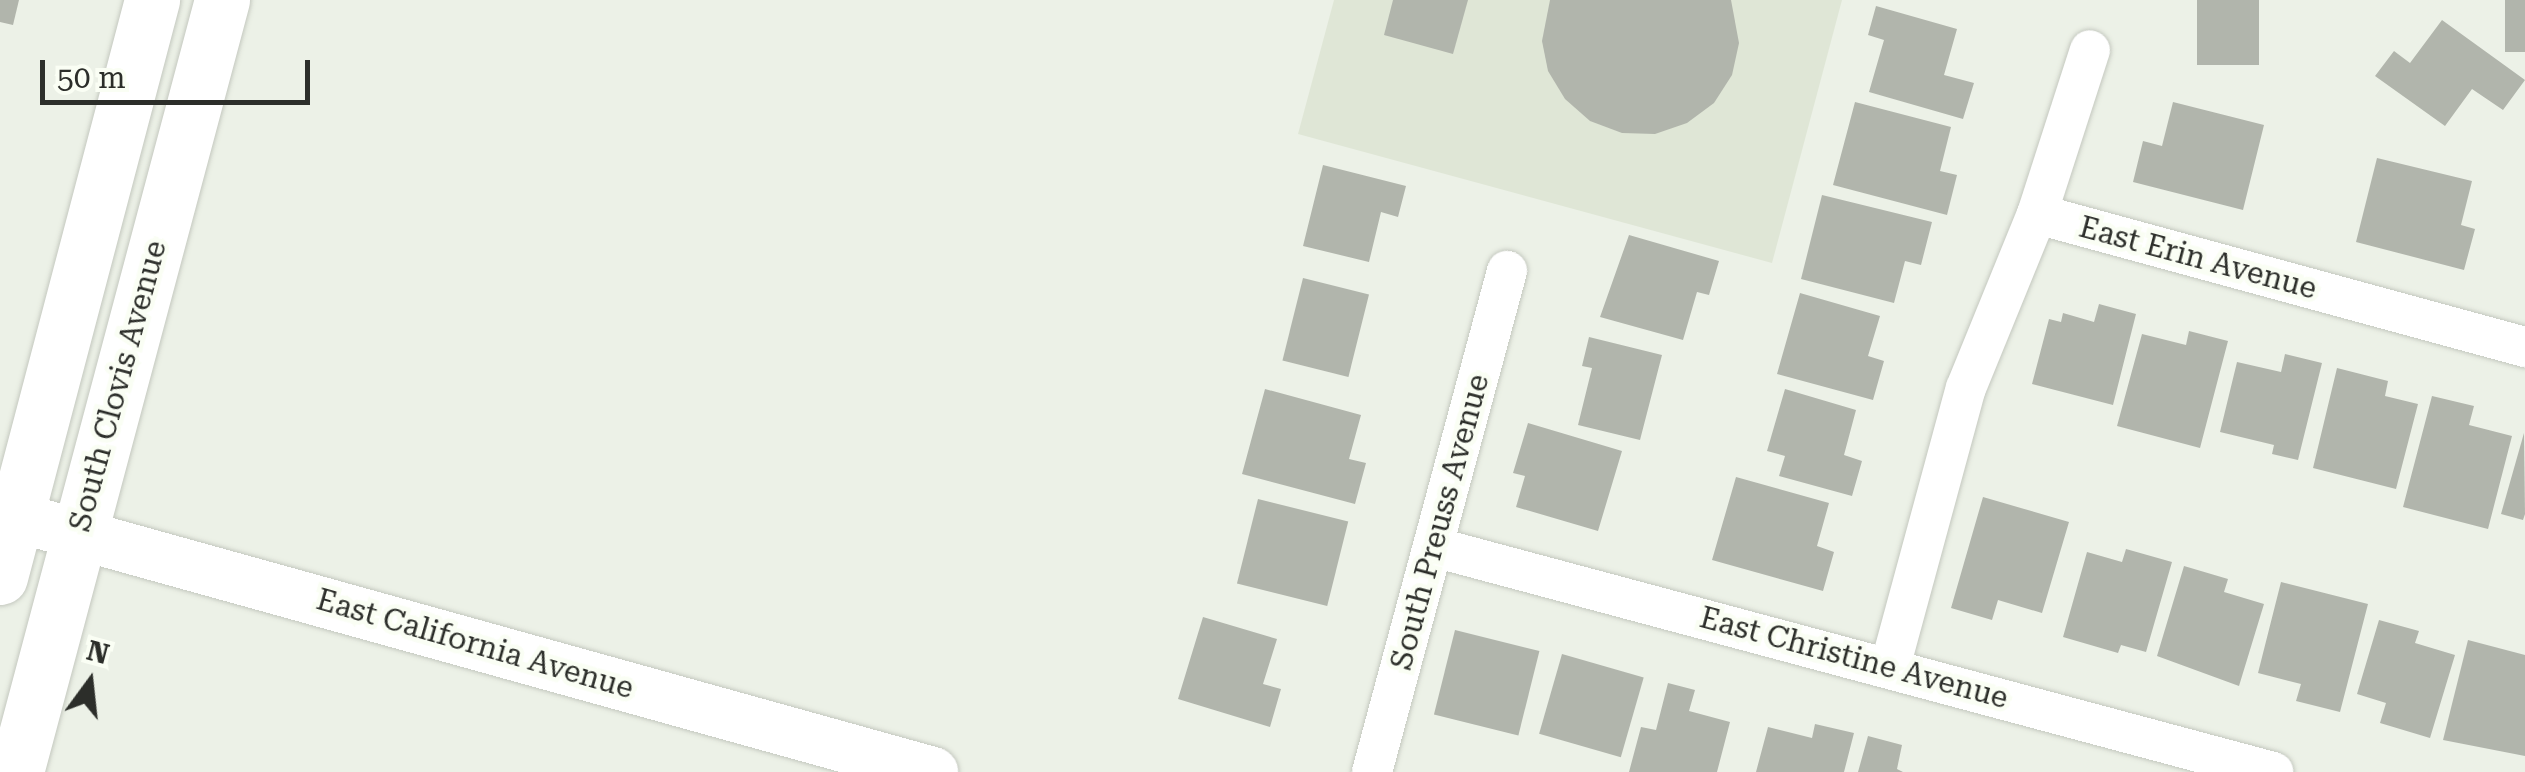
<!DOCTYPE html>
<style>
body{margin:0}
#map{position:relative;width:2525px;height:772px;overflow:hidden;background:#ecf1e7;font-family:"Roboto Serif",serif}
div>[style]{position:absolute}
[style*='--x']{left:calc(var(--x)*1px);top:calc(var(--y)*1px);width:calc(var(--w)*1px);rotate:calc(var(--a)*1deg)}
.built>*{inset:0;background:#dfe6d6}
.building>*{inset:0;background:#b1b5ac;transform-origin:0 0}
.roads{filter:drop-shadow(0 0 2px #c4c8bf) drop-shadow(0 0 2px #c4c8bf)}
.minor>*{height:40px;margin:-20px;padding:0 20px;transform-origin:20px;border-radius:20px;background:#fff}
.tertiary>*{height:50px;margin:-25px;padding:0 25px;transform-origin:25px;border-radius:25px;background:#fff}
.primary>*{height:55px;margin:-27.5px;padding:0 27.5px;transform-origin:27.5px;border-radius:27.5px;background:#fff}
span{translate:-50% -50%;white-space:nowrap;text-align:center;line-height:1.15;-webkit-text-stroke:9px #fafef4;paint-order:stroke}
.street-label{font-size:30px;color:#2c2e2a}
.north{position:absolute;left:40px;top:632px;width:100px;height:100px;-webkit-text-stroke:8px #fafef4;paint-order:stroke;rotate:15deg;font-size:28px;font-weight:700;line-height:40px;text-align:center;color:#2c2e2a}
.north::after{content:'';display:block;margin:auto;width:35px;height:45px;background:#2c2e2a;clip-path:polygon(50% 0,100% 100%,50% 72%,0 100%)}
.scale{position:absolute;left:40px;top:60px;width:270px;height:45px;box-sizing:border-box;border:5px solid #2c2e2a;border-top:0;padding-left:12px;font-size:30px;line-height:35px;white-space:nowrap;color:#2c2e2a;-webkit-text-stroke:8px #fafef4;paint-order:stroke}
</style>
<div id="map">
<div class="built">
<i style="clip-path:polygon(1334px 0,1842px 0,1772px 263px,1298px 134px)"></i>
</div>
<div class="building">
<i style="clip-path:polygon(0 0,19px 0,13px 25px,0 22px)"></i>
<i style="clip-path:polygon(1393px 0,1468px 0,1453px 54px,1384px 35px)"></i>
<i style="clip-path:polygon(1550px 0,1731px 0,1739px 43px,1732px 75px,1714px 103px,1687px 123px,1655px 134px,1622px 133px,1590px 121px,1565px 99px,1548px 71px,1542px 41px)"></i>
<i style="left:2197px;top:0;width:62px;height:65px"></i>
<i style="left:2505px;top:0;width:20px;height:52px"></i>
<i style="clip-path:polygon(1876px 6px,1957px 29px,1944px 75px,1974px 83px,1963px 119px,1869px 92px,1884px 40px,1868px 35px)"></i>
<i style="clip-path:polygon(2442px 20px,2525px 80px,2503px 110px,2472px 89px,2445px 126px,2375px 76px,2394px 51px,2410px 63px)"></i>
<i style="clip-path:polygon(1855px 102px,1951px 127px,1940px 171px,1957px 175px,1947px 215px,1833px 185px)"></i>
<i style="clip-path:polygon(2173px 102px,2264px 125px,2243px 210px,2133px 182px,2143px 141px,2162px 146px)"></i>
<i style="clip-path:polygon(2377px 158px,2472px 181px,2461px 225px,2475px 229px,2464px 270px,2356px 242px)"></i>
<i style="clip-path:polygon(1323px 165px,1406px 186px,1398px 217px,1381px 212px,1369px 262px,1303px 246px)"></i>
<i style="clip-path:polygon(1822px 195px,1932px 222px,1921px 265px,1905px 261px,1894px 303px,1801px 279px)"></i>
<i style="clip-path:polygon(1629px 235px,1719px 261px,1709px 295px,1697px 292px,1683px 340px,1600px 317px)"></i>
<i style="left:1303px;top:278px;width:68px;height:85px;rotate:14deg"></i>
<i style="clip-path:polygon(1800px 293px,1880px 316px,1868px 356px,1884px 361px,1873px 400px,1777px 374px)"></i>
<i style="clip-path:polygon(2099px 304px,2136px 314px,2113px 405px,2032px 384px,2049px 319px,2061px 322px,2063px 313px,2094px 322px)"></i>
<i style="clip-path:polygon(2189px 331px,2228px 341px,2200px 448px,2117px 426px,2142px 334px,2186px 345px)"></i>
<i style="clip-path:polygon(1589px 337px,1662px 355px,1640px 440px,1578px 425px,1592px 368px,1582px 366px)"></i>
<i style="clip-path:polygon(2285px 354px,2322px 363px,2298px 460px,2272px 454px,2274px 445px,2220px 432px,2237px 362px,2281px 372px)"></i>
<i style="clip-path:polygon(2337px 368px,2388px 381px,2385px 396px,2418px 404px,2396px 489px,2313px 468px)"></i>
<i style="clip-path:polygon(1265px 389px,1361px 415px,1349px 459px,1366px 463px,1355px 504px,1242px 474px)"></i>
<i style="clip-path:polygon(1785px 389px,1856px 410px,1844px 455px,1862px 461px,1852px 496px,1779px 476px,1785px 456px,1767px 451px)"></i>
<i style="clip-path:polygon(2432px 396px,2474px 406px,2469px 425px,2512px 436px,2488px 529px,2403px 507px)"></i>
<i style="clip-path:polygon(1528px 423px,1622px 451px,1598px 531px,1516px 507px,1525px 476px,1513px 473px)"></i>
<i style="clip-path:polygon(2524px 433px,2525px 514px,2523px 520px,2501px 514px)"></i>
<i style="clip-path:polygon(1736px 477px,1829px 503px,1817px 546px,1834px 552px,1823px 591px,1712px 560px)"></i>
<i style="clip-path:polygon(1983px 497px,2069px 522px,2042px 613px,1998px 600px,1992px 620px,1951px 608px)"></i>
<i style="left:1258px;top:499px;width:93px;height:87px;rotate:14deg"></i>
<i style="clip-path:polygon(2126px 549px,2172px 562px,2146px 652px,2121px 645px,2118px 653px,2063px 637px,2087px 552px,2122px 562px)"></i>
<i style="clip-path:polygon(2184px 566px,2228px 579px,2224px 592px,2264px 604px,2239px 686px,2157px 656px)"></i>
<i style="clip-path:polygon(2281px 582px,2368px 604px,2340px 712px,2296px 701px,2301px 684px,2258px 673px)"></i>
<i style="clip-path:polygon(1203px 617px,1277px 639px,1263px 684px,1281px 689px,1270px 727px,1178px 699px)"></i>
<i style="clip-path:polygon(2379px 620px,2419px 631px,2415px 643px,2455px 655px,2430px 738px,2380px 723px,2386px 703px,2357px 694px)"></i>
<i style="left:1455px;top:630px;width:87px;height:87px;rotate:14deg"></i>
<i style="clip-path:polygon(2468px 640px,2525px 655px,2525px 756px,2443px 740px)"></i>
<i style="left:1562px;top:654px;width:85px;height:83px;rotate:16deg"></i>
<i style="clip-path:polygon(1668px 683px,1695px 690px,1689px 711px,1730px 722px,1717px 772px,1629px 772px,1641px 727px,1656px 730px)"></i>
<i style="clip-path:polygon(1815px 724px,1854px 733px,1844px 772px,1756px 772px,1768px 727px,1812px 738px)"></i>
<i style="clip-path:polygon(1868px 736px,1902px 745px,1897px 769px,1903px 772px,1858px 772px)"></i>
</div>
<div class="roads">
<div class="minor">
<i style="--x:2037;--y:214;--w:506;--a:15.25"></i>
<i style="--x:1434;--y:547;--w:869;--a:15.01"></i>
<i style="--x:1890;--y:667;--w:289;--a:-74.8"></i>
<i style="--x:1966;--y:388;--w:188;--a:-67.8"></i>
<i style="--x:2037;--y:214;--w:172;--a:-72.1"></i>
<i style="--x:1372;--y:772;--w:519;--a:-74.92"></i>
</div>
<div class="tertiary">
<i style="--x:16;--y:517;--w:952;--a:15.54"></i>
</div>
<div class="primary">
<i style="--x:0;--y:577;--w:597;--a:-75.24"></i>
<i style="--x:16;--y:772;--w:799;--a:-75.06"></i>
</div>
</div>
<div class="street-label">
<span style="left:2198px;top:258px;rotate:15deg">East Erin Avenue</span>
<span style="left:118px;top:386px;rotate:-75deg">South Clovis Avenue</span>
<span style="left:1440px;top:522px;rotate:-75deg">South Preuss Avenue</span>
<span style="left:475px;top:644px;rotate:16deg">East California Avenue</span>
<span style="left:1854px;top:658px;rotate:15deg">East Christine Avenue</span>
</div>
<div class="north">N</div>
<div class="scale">50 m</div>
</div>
